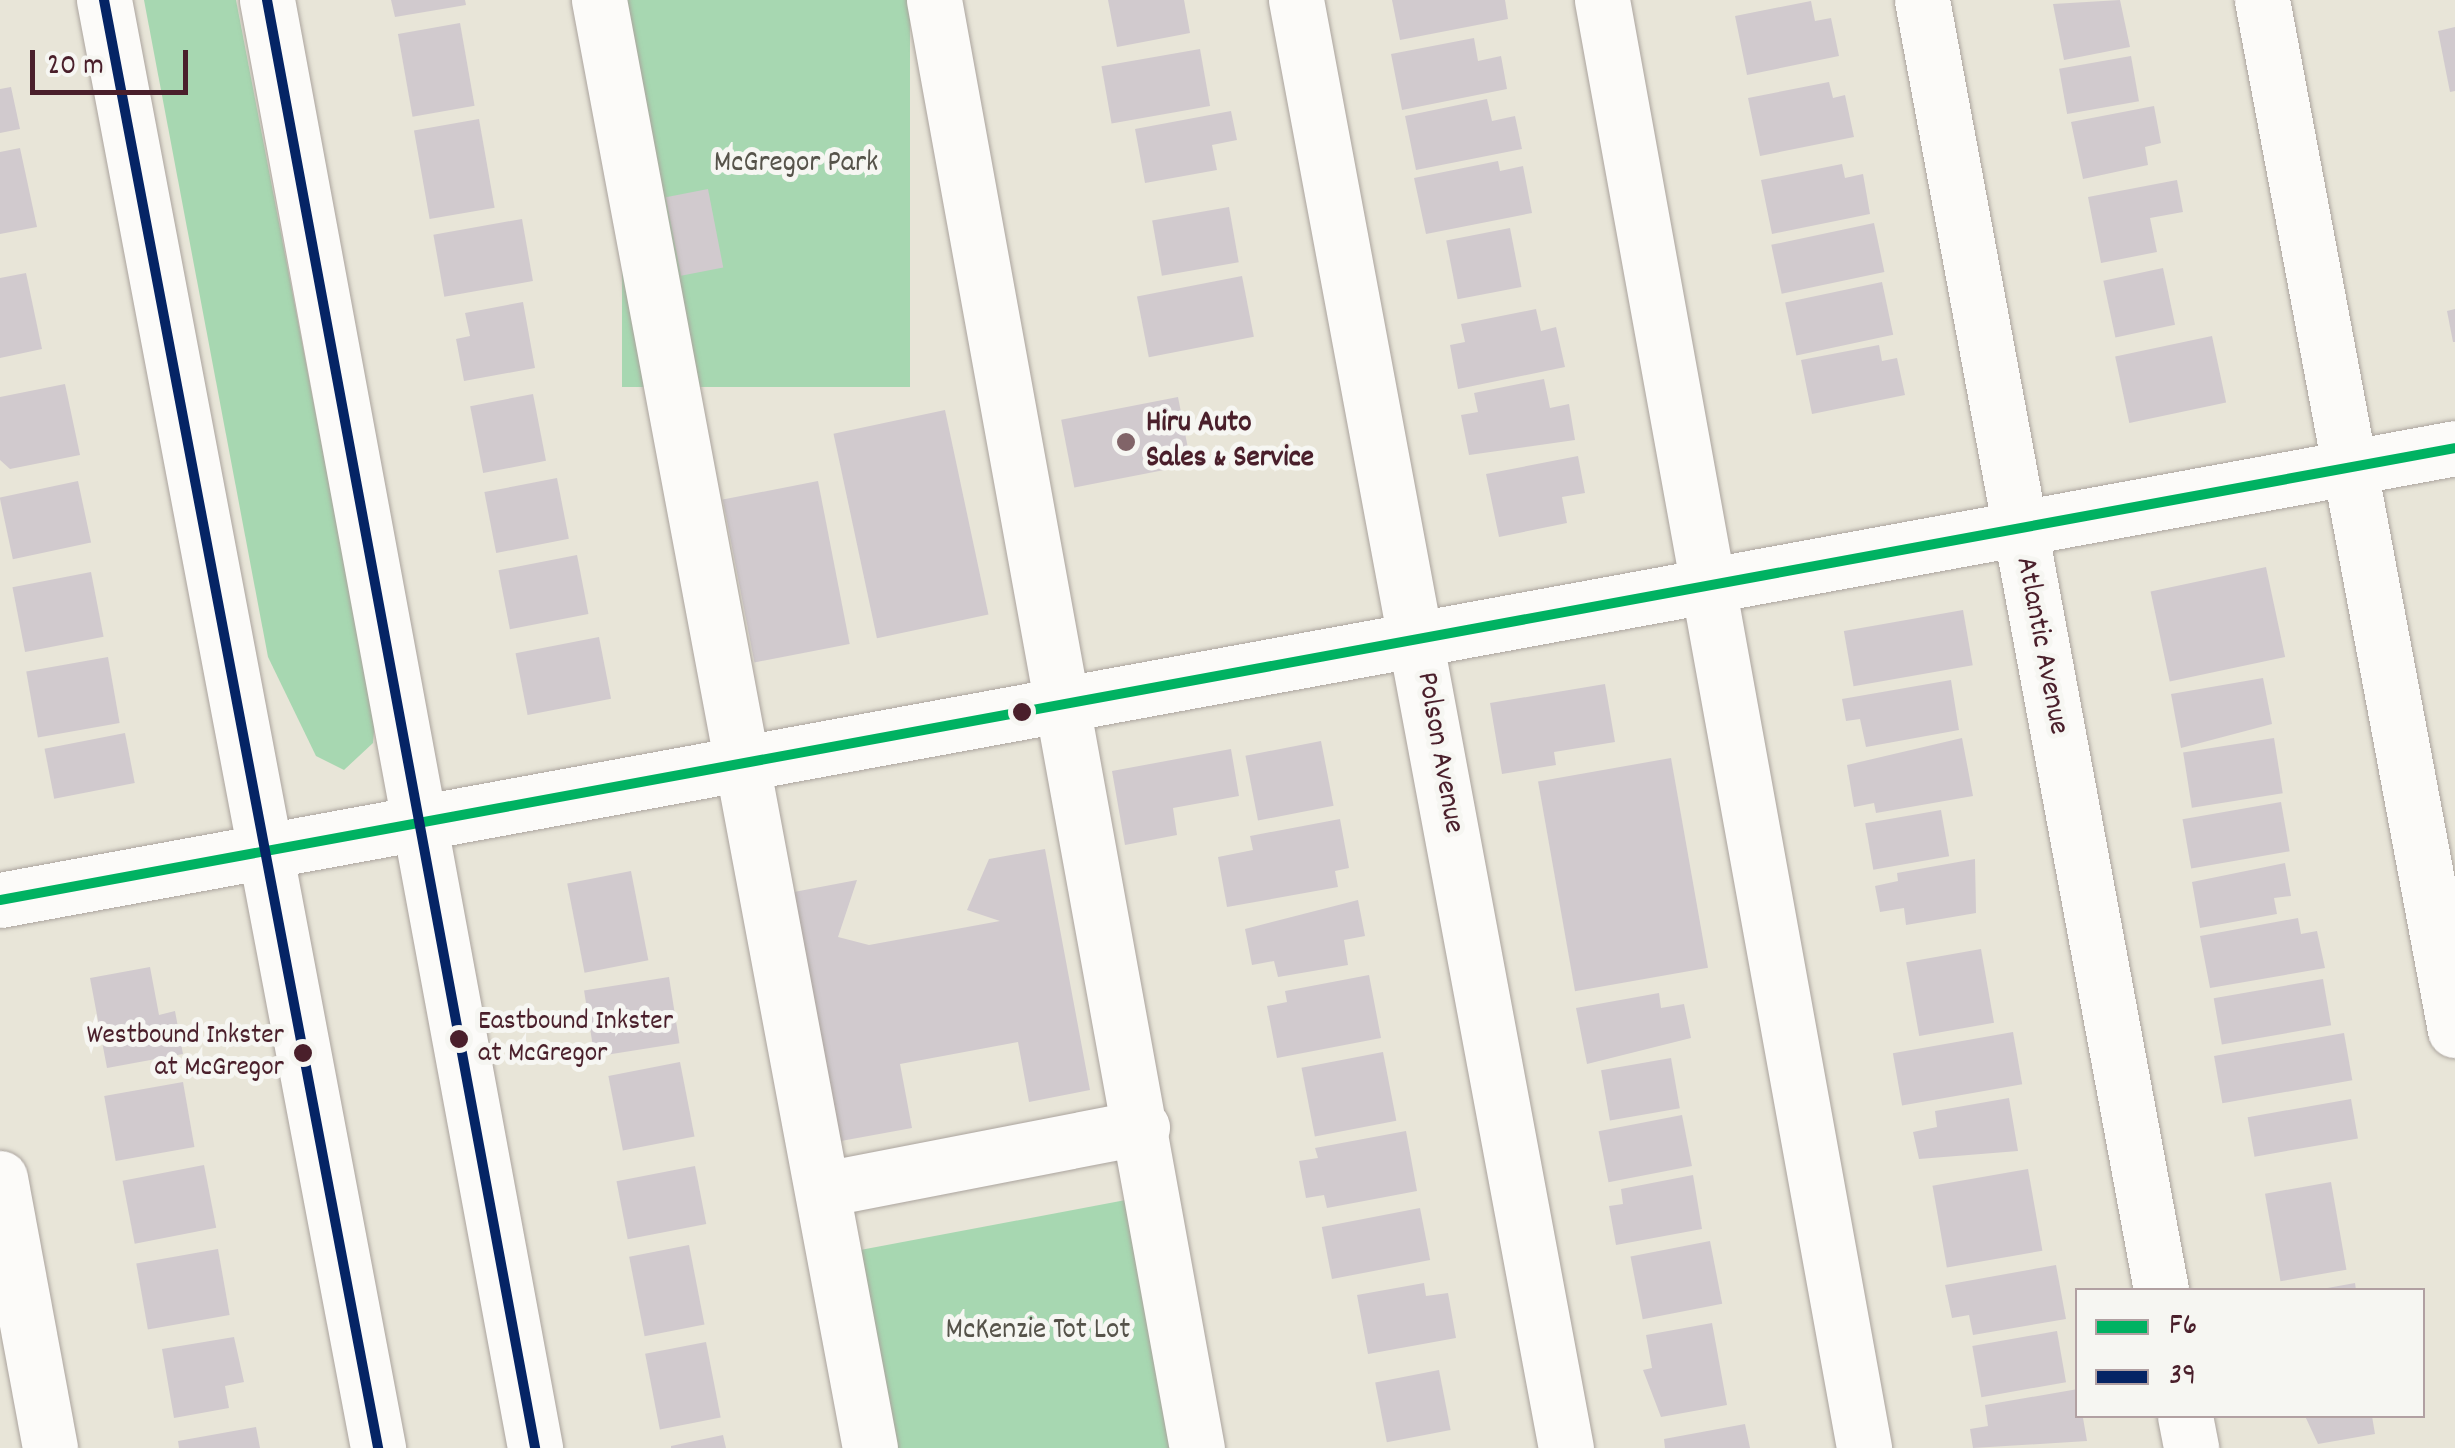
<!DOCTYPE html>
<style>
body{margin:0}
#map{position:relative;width:2455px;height:1448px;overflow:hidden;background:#e8e5d8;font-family:Dekko,sans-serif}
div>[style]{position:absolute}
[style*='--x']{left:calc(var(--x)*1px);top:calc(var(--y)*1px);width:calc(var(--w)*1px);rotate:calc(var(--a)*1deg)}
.green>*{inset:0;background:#a7d7b1;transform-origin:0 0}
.building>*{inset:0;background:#d1cace;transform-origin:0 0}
.roads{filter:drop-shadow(0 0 2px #aba49e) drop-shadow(0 0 2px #aba49e)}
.minor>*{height:55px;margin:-27.5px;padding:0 27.5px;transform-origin:27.5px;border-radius:27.5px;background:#fcfbf9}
.major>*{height:55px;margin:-27.5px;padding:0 27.5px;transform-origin:27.5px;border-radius:27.5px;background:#fcfbf9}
.bus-1>*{height:10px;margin:-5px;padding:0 5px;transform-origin:5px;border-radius:5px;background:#00b262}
.bus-2>*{height:10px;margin:-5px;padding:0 5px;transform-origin:5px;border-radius:5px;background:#052465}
.dots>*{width:28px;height:28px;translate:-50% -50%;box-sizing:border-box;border:5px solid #f6f6f2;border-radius:50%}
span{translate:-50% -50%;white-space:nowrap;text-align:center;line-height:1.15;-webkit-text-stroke:10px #f6f6f2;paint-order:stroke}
.bus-label{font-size:28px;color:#4a1f2b}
.left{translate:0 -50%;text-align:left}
.right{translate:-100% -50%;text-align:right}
.park-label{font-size:30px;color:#56534a}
.poi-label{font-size:30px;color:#4a1f2b;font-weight:700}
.street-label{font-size:30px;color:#4a1f2b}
.legend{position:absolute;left:2075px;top:1288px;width:350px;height:130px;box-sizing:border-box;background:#f6f6f2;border:2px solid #b1a0a2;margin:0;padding:12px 18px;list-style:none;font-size:30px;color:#4a1f2b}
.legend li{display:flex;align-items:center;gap:20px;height:50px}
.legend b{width:50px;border:2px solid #b1a0a2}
.scale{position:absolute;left:30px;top:50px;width:158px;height:45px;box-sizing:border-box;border:5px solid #4a1f2b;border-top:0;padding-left:12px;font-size:30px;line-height:35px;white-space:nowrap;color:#4a1f2b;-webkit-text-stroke:8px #f6f6f2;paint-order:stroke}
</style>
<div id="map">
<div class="green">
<i style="clip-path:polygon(144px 0,236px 0,375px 721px,373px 743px,344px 770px,316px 756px,268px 657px)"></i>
<i style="left:622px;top:0;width:288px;height:387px"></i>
<i style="clip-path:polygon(1131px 1199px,1178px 1448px,892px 1448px,855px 1251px)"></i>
</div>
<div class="building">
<i style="clip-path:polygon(391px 0,465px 0,466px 5px,395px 17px)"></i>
<i style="clip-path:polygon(1108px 0,1184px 0,1190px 33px,1117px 47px)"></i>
<i style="clip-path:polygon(1392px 0,1505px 0,1508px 19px,1400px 40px)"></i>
<i style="clip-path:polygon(2120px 0,2130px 47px,2064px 60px,2053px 4px)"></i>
<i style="clip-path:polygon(1811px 1px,1815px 21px,1831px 18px,1839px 56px,1747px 75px,1735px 16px)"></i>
<i style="left:460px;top:23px;width:84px;height:63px;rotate:80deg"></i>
<i style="clip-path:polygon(2455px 27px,2455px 91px,2450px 92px,2438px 31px)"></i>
<i style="clip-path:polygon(1474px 38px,1478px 61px,1501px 56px,1507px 89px,1402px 110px,1391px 54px)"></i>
<i style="left:1200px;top:49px;width:58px;height:100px;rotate:80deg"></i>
<i style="left:2131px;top:56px;width:46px;height:73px;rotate:80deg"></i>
<i style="clip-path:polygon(1829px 82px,1833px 98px,1845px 95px,1854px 137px,1760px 156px,1748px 98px)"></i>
<i style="clip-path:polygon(11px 87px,20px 129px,0 133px,0 89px)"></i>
<i style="clip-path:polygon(1487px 99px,1492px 121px,1515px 116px,1522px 149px,1416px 170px,1405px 116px)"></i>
<i style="clip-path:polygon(2154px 106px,2161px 143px,2145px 147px,2148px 165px,2083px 179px,2071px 122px)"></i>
<i style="clip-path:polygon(1231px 111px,1237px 140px,1212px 145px,1217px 170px,1145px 183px,1135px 129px)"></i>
<i style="left:479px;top:119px;width:90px;height:66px;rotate:80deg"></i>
<i style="clip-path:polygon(20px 148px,37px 227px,0 234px,0 152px)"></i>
<i style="clip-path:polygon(1498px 161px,1500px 171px,1523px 166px,1532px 213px,1426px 234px,1414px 178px)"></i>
<i style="clip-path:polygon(1842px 164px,1845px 178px,1863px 174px,1870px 214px,1772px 234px,1761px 180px)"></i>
<i style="clip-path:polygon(2177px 180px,2183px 212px,2150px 218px,2157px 252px,2101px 263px,2088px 197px)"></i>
<i style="left:708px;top:189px;width:80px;height:43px;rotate:79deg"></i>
<i style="left:1229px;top:207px;width:56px;height:78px;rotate:80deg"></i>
<i style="left:522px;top:219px;width:63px;height:90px;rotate:80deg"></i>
<i style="left:1874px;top:223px;width:50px;height:105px;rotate:78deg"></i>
<i style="left:1510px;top:228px;width:60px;height:65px;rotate:79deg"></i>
<i style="left:2163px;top:268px;width:58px;height:61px;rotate:78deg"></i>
<i style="clip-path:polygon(26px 273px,42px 349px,0 358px,0 278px)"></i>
<i style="left:1242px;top:276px;width:62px;height:107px;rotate:79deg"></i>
<i style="left:1882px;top:282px;width:54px;height:99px;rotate:78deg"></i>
<i style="clip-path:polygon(523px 302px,535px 368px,464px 381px,456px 339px,470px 336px,465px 313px)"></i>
<i style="clip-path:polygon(1536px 309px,1541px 331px,1556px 327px,1565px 367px,1458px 389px,1450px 345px,1465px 342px,1461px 324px)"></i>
<i style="clip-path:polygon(2455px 309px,2455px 342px,2453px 342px,2447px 311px)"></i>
<i style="left:2212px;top:336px;width:68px;height:99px;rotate:78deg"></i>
<i style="clip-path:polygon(1879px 345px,1882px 361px,1897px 358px,1905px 395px,1812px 414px,1801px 360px)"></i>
<i style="clip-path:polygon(1544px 379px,1550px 408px,1569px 404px,1575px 440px,1469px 455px,1461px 415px,1478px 412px,1474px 393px)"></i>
<i style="clip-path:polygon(65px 384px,80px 455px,10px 469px,0 460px,0 397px)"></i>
<i style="left:533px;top:394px;width:68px;height:64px;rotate:79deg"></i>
<i style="left:1178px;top:397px;width:69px;height:119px;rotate:79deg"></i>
<i style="left:945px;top:410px;width:209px;height:114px;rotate:78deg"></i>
<i style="clip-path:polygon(1578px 456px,1585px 493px,1562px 497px,1567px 523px,1499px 537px,1486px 474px)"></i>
<i style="left:557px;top:478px;width:62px;height:74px;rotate:79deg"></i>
<i style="left:78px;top:481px;width:63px;height:80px;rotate:78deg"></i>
<i style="left:818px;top:481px;width:166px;height:97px;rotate:79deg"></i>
<i style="left:577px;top:555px;width:60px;height:80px;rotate:79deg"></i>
<i style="left:2266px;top:567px;width:92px;height:118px;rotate:78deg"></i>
<i style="left:91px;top:572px;width:66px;height:80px;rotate:79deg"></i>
<i style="left:1963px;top:610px;width:56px;height:121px;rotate:80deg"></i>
<i style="left:599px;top:637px;width:63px;height:85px;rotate:79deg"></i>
<i style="left:108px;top:657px;width:67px;height:83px;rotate:80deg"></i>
<i style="clip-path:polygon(2263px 678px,2272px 724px,2181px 748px,2171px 694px)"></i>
<i style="clip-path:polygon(1951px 680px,1959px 730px,1866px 747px,1860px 719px,1846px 721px,1842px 699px)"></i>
<i style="clip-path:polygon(1605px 684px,1615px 742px,1554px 752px,1556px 765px,1502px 774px,1490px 703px)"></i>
<i style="left:125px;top:733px;width:51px;height:82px;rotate:79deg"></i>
<i style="clip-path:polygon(1962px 738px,1973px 796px,1876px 813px,1874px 803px,1854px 807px,1847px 765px)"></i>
<i style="left:2274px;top:738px;width:56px;height:92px;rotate:81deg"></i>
<i style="left:1321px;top:741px;width:66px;height:77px;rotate:79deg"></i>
<i style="clip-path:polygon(1231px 749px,1239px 796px,1173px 808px,1177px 835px,1125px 845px,1112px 771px)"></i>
<i style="left:1671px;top:758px;width:213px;height:135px;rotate:80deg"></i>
<i style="left:2281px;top:802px;width:50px;height:100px;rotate:80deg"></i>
<i style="left:1941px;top:810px;width:47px;height:77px;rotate:80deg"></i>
<i style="clip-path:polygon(1340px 819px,1349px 868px,1335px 871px,1338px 887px,1227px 907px,1218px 857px,1253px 850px,1250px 836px)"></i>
<i style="clip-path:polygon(1045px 849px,1090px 1090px,1029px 1102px,1018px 1042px,900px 1064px,912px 1128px,841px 1141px,794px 892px,857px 880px,838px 937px,869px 945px,1000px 921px,967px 910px,989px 859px)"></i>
<i style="clip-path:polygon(1975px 859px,1976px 913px,1906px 925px,1904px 908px,1880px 912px,1875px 886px,1898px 881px,1897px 873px)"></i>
<i style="clip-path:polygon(2285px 863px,2291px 896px,2274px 898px,2277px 914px,2200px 928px,2192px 882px)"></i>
<i style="left:631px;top:871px;width:91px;height:65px;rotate:79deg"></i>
<i style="clip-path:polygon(1358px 900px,1365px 936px,1344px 940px,1348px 965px,1278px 977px,1274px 961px,1252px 965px,1245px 929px)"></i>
<i style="clip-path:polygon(2298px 918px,2301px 934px,2317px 931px,2325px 968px,2210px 988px,2200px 936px)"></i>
<i style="left:1981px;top:949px;width:75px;height:76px;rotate:80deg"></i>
<i style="clip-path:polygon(150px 967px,159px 1015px,175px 1011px,183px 1054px,107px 1068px,90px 978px)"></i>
<i style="clip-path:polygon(1369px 975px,1381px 1038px,1277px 1058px,1267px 1006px,1287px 1002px,1285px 991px)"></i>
<i style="left:669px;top:977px;width:67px;height:86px;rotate:81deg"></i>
<i style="left:2323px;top:979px;width:47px;height:111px;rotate:80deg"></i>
<i style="clip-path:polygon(1659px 993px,1661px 1008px,1684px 1004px,1691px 1038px,1587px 1064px,1576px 1008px)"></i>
<i style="left:2013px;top:1032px;width:53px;height:122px;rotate:80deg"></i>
<i style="left:2344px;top:1033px;width:48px;height:132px;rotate:80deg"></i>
<i style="left:1383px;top:1052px;width:70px;height:83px;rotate:79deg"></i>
<i style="left:1671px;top:1058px;width:51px;height:71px;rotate:80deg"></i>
<i style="left:680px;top:1062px;width:76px;height:73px;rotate:79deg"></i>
<i style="left:183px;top:1082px;width:66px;height:80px;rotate:80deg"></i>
<i style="clip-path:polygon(2009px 1098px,2018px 1151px,1919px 1159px,1913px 1132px,1937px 1127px,1935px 1111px)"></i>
<i style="left:2351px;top:1099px;width:40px;height:105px;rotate:80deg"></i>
<i style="left:1682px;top:1115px;width:52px;height:85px;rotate:79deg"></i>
<i style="clip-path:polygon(1406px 1131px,1417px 1191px,1327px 1208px,1324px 1195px,1306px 1198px,1299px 1161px,1318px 1158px,1315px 1148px)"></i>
<i style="left:204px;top:1165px;width:64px;height:83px;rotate:79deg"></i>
<i style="left:695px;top:1166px;width:59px;height:80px;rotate:79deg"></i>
<i style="left:2028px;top:1169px;width:83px;height:97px;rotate:80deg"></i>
<i style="clip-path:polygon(1693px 1175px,1702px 1229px,1616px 1245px,1609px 1206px,1623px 1204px,1621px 1189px)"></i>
<i style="left:2331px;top:1182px;width:89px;height:67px;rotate:80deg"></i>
<i style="left:1420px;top:1208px;width:53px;height:100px;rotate:79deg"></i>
<i style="left:1710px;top:1241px;width:64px;height:81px;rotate:79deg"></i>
<i style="left:689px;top:1245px;width:81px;height:61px;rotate:79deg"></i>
<i style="left:218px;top:1249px;width:67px;height:83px;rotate:80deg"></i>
<i style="clip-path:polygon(2056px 1265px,2066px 1319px,1973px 1335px,1969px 1315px,1952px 1318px,1945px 1285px)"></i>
<i style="clip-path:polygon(1424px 1283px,1426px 1296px,1448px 1293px,1456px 1338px,1368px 1354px,1357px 1295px)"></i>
<i style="clip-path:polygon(2355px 1283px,2356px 1290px,2322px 1290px,2322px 1289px)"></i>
<i style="clip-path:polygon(1712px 1323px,1727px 1405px,1661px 1417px,1643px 1370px,1652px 1368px,1646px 1335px)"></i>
<i style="left:2057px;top:1331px;width:52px;height:86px;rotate:80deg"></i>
<i style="clip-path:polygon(234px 1337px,244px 1382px,225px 1386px,229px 1408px,174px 1418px,162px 1349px)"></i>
<i style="left:706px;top:1342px;width:77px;height:62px;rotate:79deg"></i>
<i style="left:1439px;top:1370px;width:61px;height:65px;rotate:79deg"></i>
<i style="clip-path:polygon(2078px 1389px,2087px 1441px,1973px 1448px,1970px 1429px,1988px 1426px,1985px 1405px)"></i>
<i style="clip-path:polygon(2305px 1416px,2372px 1416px,2375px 1434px,2318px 1444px)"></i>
<i style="clip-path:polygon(1745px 1424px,1750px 1448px,1665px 1448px,1664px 1439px)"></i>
<i style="clip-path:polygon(256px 1427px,260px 1448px,179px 1448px,178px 1441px)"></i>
<i style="clip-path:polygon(723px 1435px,726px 1448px,671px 1448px,671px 1446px)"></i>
</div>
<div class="roads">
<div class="minor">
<i style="--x:599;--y:0;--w:1473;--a:79.4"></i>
<i style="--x:934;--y:0;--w:1472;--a:79.71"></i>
<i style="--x:1296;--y:0;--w:1473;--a:79.44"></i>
<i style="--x:1602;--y:0;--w:1472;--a:79.74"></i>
<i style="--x:1922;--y:0;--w:1312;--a:79.5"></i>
<i style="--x:2262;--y:0;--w:1048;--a:79.39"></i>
<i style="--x:0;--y:1178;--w:275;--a:79.5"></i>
<i style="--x:824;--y:1189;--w:324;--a:-11"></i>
<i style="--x:2185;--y:1416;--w:33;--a:79"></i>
</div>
<div class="major">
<i style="--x:104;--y:0;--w:1474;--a:79.28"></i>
<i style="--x:267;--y:0;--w:1473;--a:79.51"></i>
<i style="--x:0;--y:900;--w:2496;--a:-10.43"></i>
</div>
</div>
<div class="bus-1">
<i style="--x:0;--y:900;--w:2496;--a:-10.43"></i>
</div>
<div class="bus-2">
<i style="--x:104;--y:0;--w:1474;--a:79.28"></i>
<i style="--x:267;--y:0;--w:1473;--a:79.51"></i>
</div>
<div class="dots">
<i style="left:1126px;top:442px;background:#816468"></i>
<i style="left:1022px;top:712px;background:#4a1f2b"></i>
<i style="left:459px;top:1039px;background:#4a1f2b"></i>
<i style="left:303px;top:1053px;background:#4a1f2b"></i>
</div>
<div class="bus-label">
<span class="left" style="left:478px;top:1039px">Eastbound Inkster<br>at McGregor</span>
<span class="right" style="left:284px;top:1053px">Westbound Inkster<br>at McGregor</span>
</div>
<div class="park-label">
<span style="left:796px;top:165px">McGregor Park</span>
<span style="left:1038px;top:1332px">McKenzie Tot Lot</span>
</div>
<div class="poi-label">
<span class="left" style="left:1146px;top:442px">Hiru Auto<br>Sales &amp; Service</span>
</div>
<div class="street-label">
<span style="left:2040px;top:646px;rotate:79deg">Atlantic Avenue</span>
<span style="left:1438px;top:753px;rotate:80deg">Polson Avenue</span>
</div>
<ul class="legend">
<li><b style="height:12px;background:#00b262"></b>F6</li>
<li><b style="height:12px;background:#052465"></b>39</li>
</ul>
<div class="scale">20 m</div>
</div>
